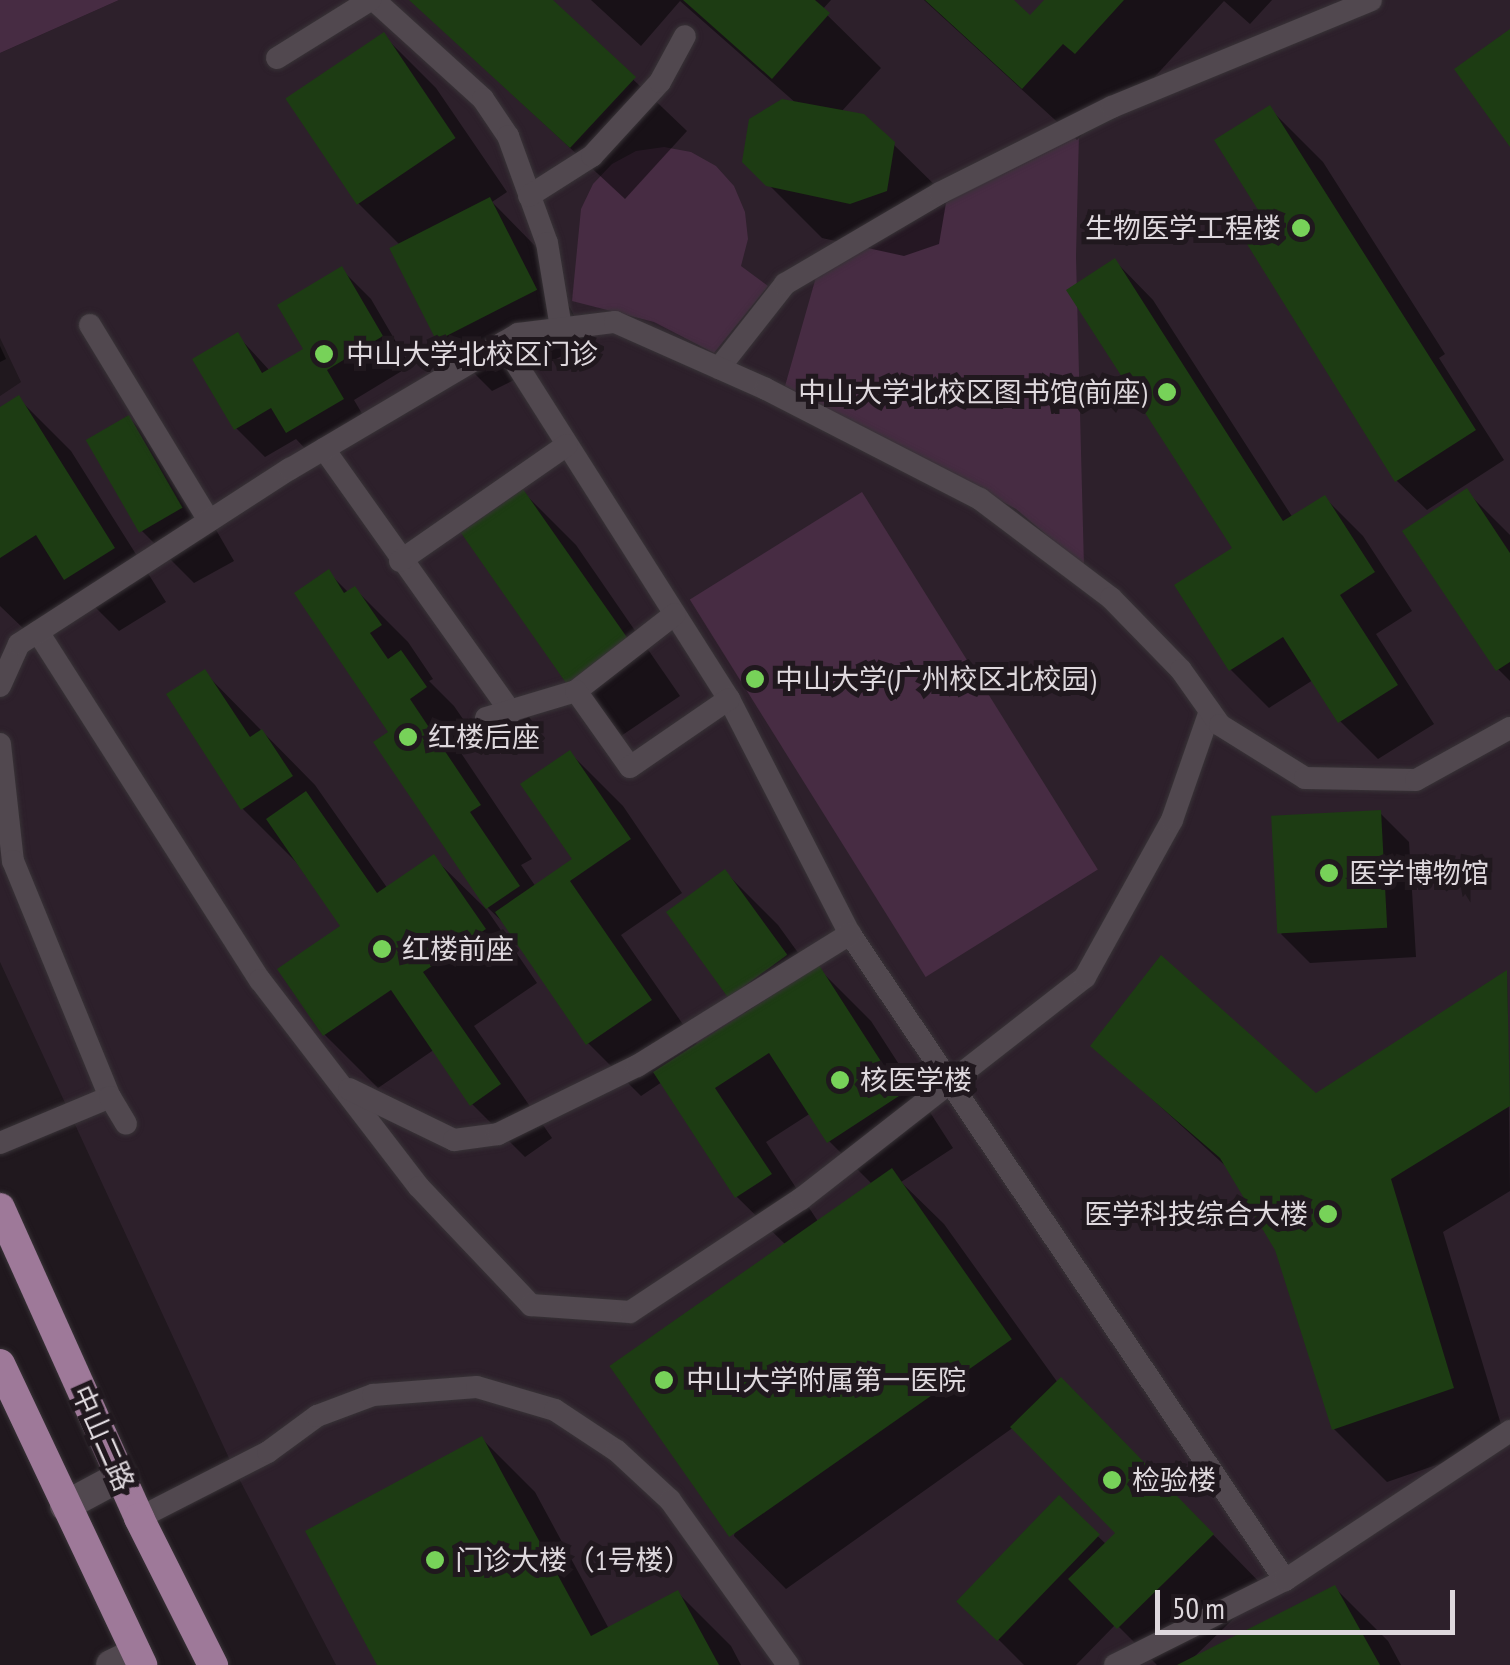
<!DOCTYPE html>
<meta charset="utf-8">
<style>
body{margin:0}
#map{position:relative;width:1510px;height:1665px;overflow:hidden;background:#20181e;font-family:"PT Sans Narrow","Noto Sans SC",sans-serif}
div>[style]{position:absolute}
[style*='--x']{left:calc(var(--x)*1px);top:calc(var(--y)*1px);width:calc(var(--w)*1px);rotate:calc(var(--a)*1deg)}
.built>*{inset:0;background:#2d202b}
.green>*{inset:0;background:#472c43;transform-origin:0 0}
.shadow>*{inset:0;background:#0007}
.building>*{inset:0;background:#1d3c13;transform-origin:0 0}
.roads{filter:drop-shadow(0 0 2px #383337) drop-shadow(0 0 2px #383337)}
.lane>*{height:22px;margin:-11px;padding:0 11px;transform-origin:11px;border-radius:11px;background:#51484f}
.street>*{height:30px;margin:-15px;padding:0 15px;transform-origin:15px;border-radius:15px;background:#51484f}
.secondary>*{height:30px;margin:-15px;padding:0 15px;transform-origin:15px;border-radius:15px;background:#51484f}
.primary>*{height:30px;margin:-15px;padding:0 15px;transform-origin:15px;border-radius:15px;background:#9e7999}
.dots>*{width:28px;height:28px;translate:-50% -50%;box-sizing:border-box;border:5px solid #20181e;border-radius:50%}
span{translate:-50% -50%;white-space:nowrap;text-align:center;line-height:1.15;-webkit-text-stroke:10px #20181e;paint-order:stroke}
.poi-label{font-size:28px;color:#ded8dd}
.right{translate:-100% -50%;text-align:right}
.left{translate:0 -50%;text-align:left}
.street-label{font-size:28px;color:#ded8dd}
.scale{position:absolute;left:1155px;top:1590px;width:300px;height:45px;box-sizing:border-box;border:5px solid #ded8dd;border-top:0;padding-left:12px;font-size:30px;line-height:35px;white-space:nowrap;color:#ded8dd;-webkit-text-stroke:8px #20181e;paint-order:stroke}
</style>
<div id="map">
<div class="built">
<i style="clip-path:polygon(119px 0,1510px 0,1510px 1665px,336px 1665px,234px 1469px,0 962px,0 396px,21px 382px,0 338px,0 53px)"></i>
</div>
<div class="green">
<i style="clip-path:polygon(0 0,119px 0,0 53px)"></i>
<i style="clip-path:polygon(1079px 133px,1076px 257px,1084px 567px,1016px 509px,785px 386px,816px 277px,1009px 167px)"></i>
<i style="clip-path:polygon(664px 147px,691px 152px,716px 166px,734px 186px,745px 212px,748px 239px,741px 266px,768px 286px,714px 353px,654px 322px,572px 301px,581px 209px,593px 184px,612px 164px,636px 151px)"></i>
<i style="left:862px;top:492px;width:445px;height:203px;rotate:58deg"></i>
</div>
<div class="shadow">
<i style="clip-path:polygon(411px 0,550px 0,687px 131px,625px 199px)"></i>
<i style="clip-path:polygon(591px 0,831px 0,822px 10px,881px 68px,841px 112px,893px 144px,947px 197px,939px 244px,904px 256px,822px 238px,745px 161px,797px 104px,680px 1px,641px 46px)"></i>
<i style="clip-path:polygon(924px 0,1010px 0,1030px 18px,1047px 0,1272px 0,1250px 24px,1224px 1px,1129px 105px,1118px 95px,1077px 140px)"></i>
<i style="clip-path:polygon(383px 35px,436px 88px,507px 192px,492px 202px,542px 253px,588px 343px,492px 391px,439px 338px,401px 246px,358px 203px)"></i>
<i style="clip-path:polygon(1270px 109px,1323px 162px,1445px 354px,1439px 358px,1504px 460px,1427px 510px,1397px 481px,1316px 349px,1269px 221px)"></i>
<i style="clip-path:polygon(1115px 261px,1153px 300px,1293px 518px,1325px 498px,1363px 536px,1412px 611px,1376px 634px,1434px 724px,1378px 759px,1340px 721px,1313px 680px,1269px 708px,1231px 670px,1178px 586px,1236px 549px)"></i>
<i style="clip-path:polygon(341px 269px,371px 299px,410px 366px,354px 400px,371px 429px,317px 461px,296px 439px,265px 457px,236px 428px,237px 335px,270px 371px,306px 350px)"></i>
<i style="clip-path:polygon(0 346px,6px 359px,0 362px)"></i>
<i style="clip-path:polygon(18px 398px,71px 451px,166px 602px,119px 631px,81px 593px,24px 629px,0 606px,0 410px)"></i>
<i style="clip-path:polygon(129px 418px,182px 471px,234px 561px,194px 583px,141px 530px)"></i>
<i style="clip-path:polygon(1466px 491px,1510px 535px,1510px 681px,1498px 669px)"></i>
<i style="clip-path:polygon(523px 492px,576px 545px,680px 696px,621px 736px,568px 684px)"></i>
<i style="clip-path:polygon(evenodd,328px 572px,349px 593px,355px 589px,408px 642px,433px 679px,429px 681px,454px 706px,478px 741px,461px 753px,532px 859px,521px 865px,536px 887px,576px 860px,570px 753px,623px 806px,682px 893px,621px 935px,698px 1046px,747px 1015px,728px 996px,725px 872px,778px 925px,812px 972px,818px 968px,871px 1021px,953px 1148px,901px 1182px,944px 1224px,1058px 1383px,1114px 1433px,1265px 1588px,1193px 1658px,1335px 1588px,1388px 1641px,1401px 1665px,1157px 1665px,1116px 1624px,1076px 1665px,1024px 1665px,960px 1601px,1059px 1499px,1107px 1545px,1118px 1533px,1014px 1427px,786px 1589px,734px 1536px,787px 1246px,737px 1197px,662px 1082px,641px 1096px,588px 1043px,511px 930px,488px 908px,377px 743px,392px 733px,328px 572px,811px 1113px,829px 1141px,873px 1185px,819px 1223px,766px 1142px,811px 1113px)"></i>
<i style="clip-path:polygon(204px 672px,315px 785px,388px 889px,434px 858px,487px 910px,537px 983px,474px 1026px,552px 1138px,525px 1157px,472px 1104px,435px 1049px,378px 1088px,325px 1035px,281px 970px,343px 927px,296px 862px,243px 809px,169px 695px)"></i>
<i style="clip-path:polygon(1380px 813px,1409px 842px,1416px 957px,1310px 963px,1281px 934px)"></i>
<i style="clip-path:polygon(1507px 973px,1510px 1191px,1443px 1232px,1506px 1441px,1387px 1482px,1334px 1429px,1277px 1249px,1231px 1171px,1093px 1045px,1316px 1096px)"></i>
<i style="clip-path:polygon(482px 1439px,535px 1492px,609px 1629px,678px 1593px,731px 1646px,741px 1665px,380px 1665px)"></i>
</div>
<div class="building">
<i style="clip-path:polygon(409px 0,553px 0,636px 77px,570px 148px)"></i>
<i style="clip-path:polygon(683px 0,815px 0,830px 13px,772px 79px)"></i>
<i style="clip-path:polygon(925px 0,1014px 0,1030px 15px,1044px 0,1124px 0,1075px 54px,1063px 44px,1022px 89px)"></i>
<i style="clip-path:polygon(1510px 29px,1510px 147px,1454px 69px)"></i>
<i style="left:384px;top:32px;width:128px;height:119px;rotate:56deg"></i>
<i style="clip-path:polygon(782px 99px,864px 114px,895px 142px,887px 191px,850px 204px,766px 186px,742px 162px,749px 119px)"></i>
<i style="clip-path:polygon(1270px 105px,1476px 430px,1395px 482px,1242px 236px,1265px 221px,1214px 140px)"></i>
<i style="left:490px;top:197px;width:104px;height:113px;rotate:63deg"></i>
<i style="clip-path:polygon(1115px 258px,1283px 521px,1325px 495px,1375px 572px,1340px 595px,1398px 685px,1338px 723px,1283px 637px,1229px 671px,1174px 585px,1232px 548px,1066px 290px)"></i>
<i style="clip-path:polygon(342px 266px,383px 336px,327px 370px,344px 399px,286px 433px,271px 408px,234px 430px,192px 359px,238px 332px,262px 373px,303px 349px,277px 305px)"></i>
<i style="clip-path:polygon(19px 395px,115px 548px,64px 580px,36px 535px,0 558px,0 407px)"></i>
<i style="left:129px;top:415px;width:107px;height:50px;rotate:60deg"></i>
<i style="clip-path:polygon(1467px 488px,1510px 553px,1510px 662px,1496px 671px,1402px 531px)"></i>
<i style="left:523px;top:489px;width:186px;height:76px;rotate:55deg"></i>
<i style="clip-path:polygon(329px 569px,344px 593px,355px 586px,382px 625px,370px 633px,388px 659px,401px 650px,427px 687px,410px 699px,481px 805px,470px 812px,520px 886px,486px 909px,373px 742px,388px 732px,294px 593px)"></i>
<i style="clip-path:polygon(205px 669px,250px 737px,262px 729px,293px 776px,241px 810px,166px 694px)"></i>
<i style="clip-path:polygon(570px 750px,631px 839px,570px 881px,652px 1000px,586px 1045px,495px 912px,572px 859px,520px 784px)"></i>
<i style="clip-path:polygon(306px 791px,377px 893px,434px 854px,486px 929px,423px 972px,501px 1084px,470px 1106px,391px 990px,323px 1036px,277px 969px,340px 926px,266px 819px)"></i>
<i style="left:1381px;top:810px;width:118px;height:110px;rotate:87deg"></i>
<i style="left:725px;top:869px;width:106px;height:73px;rotate:54deg"></i>
<i style="clip-path:polygon(1161px 955px,1316px 1093px,1507px 970px,1510px 1106px,1391px 1179px,1454px 1388px,1332px 1430px,1275px 1250px,1220px 1158px,1090px 1046px)"></i>
<i style="clip-path:polygon(819px 965px,902px 1094px,827px 1143px,769px 1053px,715px 1088px,772px 1174px,735px 1198px,653px 1072px)"></i>
<i style="left:892px;top:1168px;width:209px;height:345px;rotate:55deg"></i>
<i style="clip-path:polygon(1061px 1377px,1214px 1534px,1117px 1629px,1068px 1579px,1115px 1533px,1010px 1427px)"></i>
<i style="clip-path:polygon(482px 1436px,591px 1636px,678px 1590px,719px 1665px,377px 1665px,305px 1531px)"></i>
<i style="left:1059px;top:1495px;width:57px;height:148px;rotate:44deg"></i>
<i style="clip-path:polygon(1335px 1585px,1380px 1665px,1177px 1665px)"></i>
</div>
<div class="roads">
<div class="lane">
<i style="--x:374;--y:0;--w:147;--a:42.2"></i>
<i style="--x:483;--y:99;--w:45;--a:56"></i>
<i style="--x:508;--y:136;--w:114;--a:70"></i>
<i style="--x:547;--y:243;--w:86;--a:80.6"></i>
<i style="--x:277;--y:58;--w:110;--a:-31.9"></i>
<i style="--x:529;--y:196;--w:75;--a:-32.4"></i>
<i style="--x:592;--y:156;--w:100;--a:-47.4"></i>
<i style="--x:660;--y:82;--w:52;--a:-61.5"></i>
<i style="--x:90;--y:325;--w:229;--a:58.7"></i>
<i style="--x:503;--y:343;--w:422;--a:57.6"></i>
<i style="--x:729;--y:699;--w:264;--a:62.8"></i>
<i style="--x:850;--y:934;--w:779;--a:56.04"></i>
<i style="--x:719;--y:368;--w:107;--a:-51.8"></i>
<i style="--x:785;--y:284;--w:180;--a:-30.4"></i>
<i style="--x:940;--y:193;--w:192;--a:-26.6"></i>
<i style="--x:1112;--y:107;--w:280;--a:-22.4"></i>
<i style="--x:324;--y:449;--w:323;--a:54.6"></i>
<i style="--x:400;--y:561;--w:203;--a:-34.8"></i>
<i style="--x:38;--y:632;--w:413;--a:57.5"></i>
<i style="--x:260;--y:980;--w:261;--a:52.5"></i>
<i style="--x:419;--y:1187;--w:163;--a:46.5"></i>
<i style="--x:531;--y:1305;--w:99;--a:4"></i>
<i style="--x:630;--y:1312;--w:205;--a:-33.5"></i>
<i style="--x:801;--y:1199;--w:360;--a:-38"></i>
<i style="--x:1085;--y:977;--w:179;--a:-61"></i>
<i style="--x:1172;--y:820;--w:115;--a:-70.8"></i>
<i style="--x:0;--y:686;--w:46;--a:-65.7"></i>
<i style="--x:19;--y:644;--w:323;--a:-32.9"></i>
<i style="--x:290;--y:469;--w:265;--a:-30.6"></i>
<i style="--x:518;--y:334;--w:98;--a:-7.1"></i>
<i style="--x:615;--y:322;--w:165;--a:23.9"></i>
<i style="--x:766;--y:389;--w:241;--a:27.2"></i>
<i style="--x:980;--y:499;--w:164;--a:37.1"></i>
<i style="--x:1111;--y:598;--w:100;--a:45.8"></i>
<i style="--x:1181;--y:670;--w:67;--a:54.7"></i>
<i style="--x:1220;--y:725;--w:100;--a:31.9"></i>
<i style="--x:1305;--y:778;--w:111;--a:1"></i>
<i style="--x:1416;--y:780;--w:107;--a:-29"></i>
<i style="--x:576;--y:691;--w:125;--a:-37.9"></i>
<i style="--x:486;--y:718;--w:94;--a:-16.7"></i>
<i style="--x:576;--y:691;--w:93;--a:54.6"></i>
<i style="--x:630;--y:767;--w:120;--a:-34.5"></i>
<i style="--x:0;--y:744;--w:118;--a:83.7"></i>
<i style="--x:13;--y:861;--w:255;--a:67.7"></i>
<i style="--x:110;--y:1097;--w:119;--a:157.3"></i>
<i style="--x:349;--y:1089;--w:117;--a:25.9"></i>
<i style="--x:454;--y:1140;--w:44;--a:-7.8"></i>
<i style="--x:498;--y:1134;--w:155;--a:-26.1"></i>
<i style="--x:637;--y:1066;--w:251;--a:-31.8"></i>
<i style="--x:110;--y:1097;--w:31;--a:59"></i>
<i style="--x:139;--y:1518;--w:145;--a:-27.1"></i>
<i style="--x:268;--y:1452;--w:61;--a:-36.3"></i>
<i style="--x:317;--y:1416;--w:60;--a:-20.6"></i>
<i style="--x:373;--y:1395;--w:104;--a:-4.4"></i>
<i style="--x:477;--y:1387;--w:81;--a:16.4"></i>
<i style="--x:555;--y:1410;--w:74;--a:33.5"></i>
<i style="--x:617;--y:1451;--w:72;--a:42.8"></i>
<i style="--x:670;--y:1500;--w:203;--a:54.4"></i>
<i style="--x:1115;--y:1665;--w:190;--a:-26.6"></i>
<i style="--x:1285;--y:1580;--w:270;--a:-33.5"></i>
</div>
<div class="street">
<i style="--x:111;--y:1665;--w:28;--a:-26"></i>
</div>
<div class="secondary">
<i style="--x:65;--y:1506;--w:64;--a:-28.2"></i>
</div>
<div class="primary">
<i style="--x:0;--y:1208;--w:340;--a:65.8"></i>
<i style="--x:139;--y:1518;--w:165;--a:63.3"></i>
<i style="--x:0;--y:1364;--w:333;--a:64.7"></i>
</div>
</div>
<div class="dots">
<i style="left:1301px;top:228px;background:#77d259"></i>
<i style="left:324px;top:354px;background:#77d259"></i>
<i style="left:1167px;top:392px;background:#77d259"></i>
<i style="left:755px;top:679px;background:#77d259"></i>
<i style="left:408px;top:737px;background:#77d259"></i>
<i style="left:1329px;top:873px;background:#77d259"></i>
<i style="left:382px;top:949px;background:#77d259"></i>
<i style="left:840px;top:1080px;background:#77d259"></i>
<i style="left:1328px;top:1214px;background:#77d259"></i>
<i style="left:664px;top:1380px;background:#77d259"></i>
<i style="left:1112px;top:1480px;background:#77d259"></i>
<i style="left:435px;top:1560px;background:#77d259"></i>
</div>
<div class="poi-label">
<span class="right" style="left:1281px;top:228px">生物医学工程楼</span>
<span class="left" style="left:346px;top:354px">中山大学北校区门诊</span>
<span class="right" style="left:1147px;top:392px">中山大学北校区图书馆(前座)</span>
<span class="left" style="left:775px;top:679px">中山大学(广州校区北校园)</span>
<span class="left" style="left:428px;top:737px">红楼后座</span>
<span class="left" style="left:1349px;top:873px">医学博物馆</span>
<span class="left" style="left:402px;top:949px">红楼前座</span>
<span class="left" style="left:860px;top:1080px">核医学楼</span>
<span class="right" style="left:1308px;top:1214px">医学科技综合大楼</span>
<span class="left" style="left:686px;top:1380px">中山大学附属第一医院</span>
<span class="left" style="left:1132px;top:1480px">检验楼</span>
<span class="left" style="left:455px;top:1560px">门诊大楼（1号楼）</span>
</div>
<div class="street-label">
<span style="left:103px;top:1438px;rotate:66deg">中山二路</span>
</div>
<div class="scale">50 m</div>
</div>
